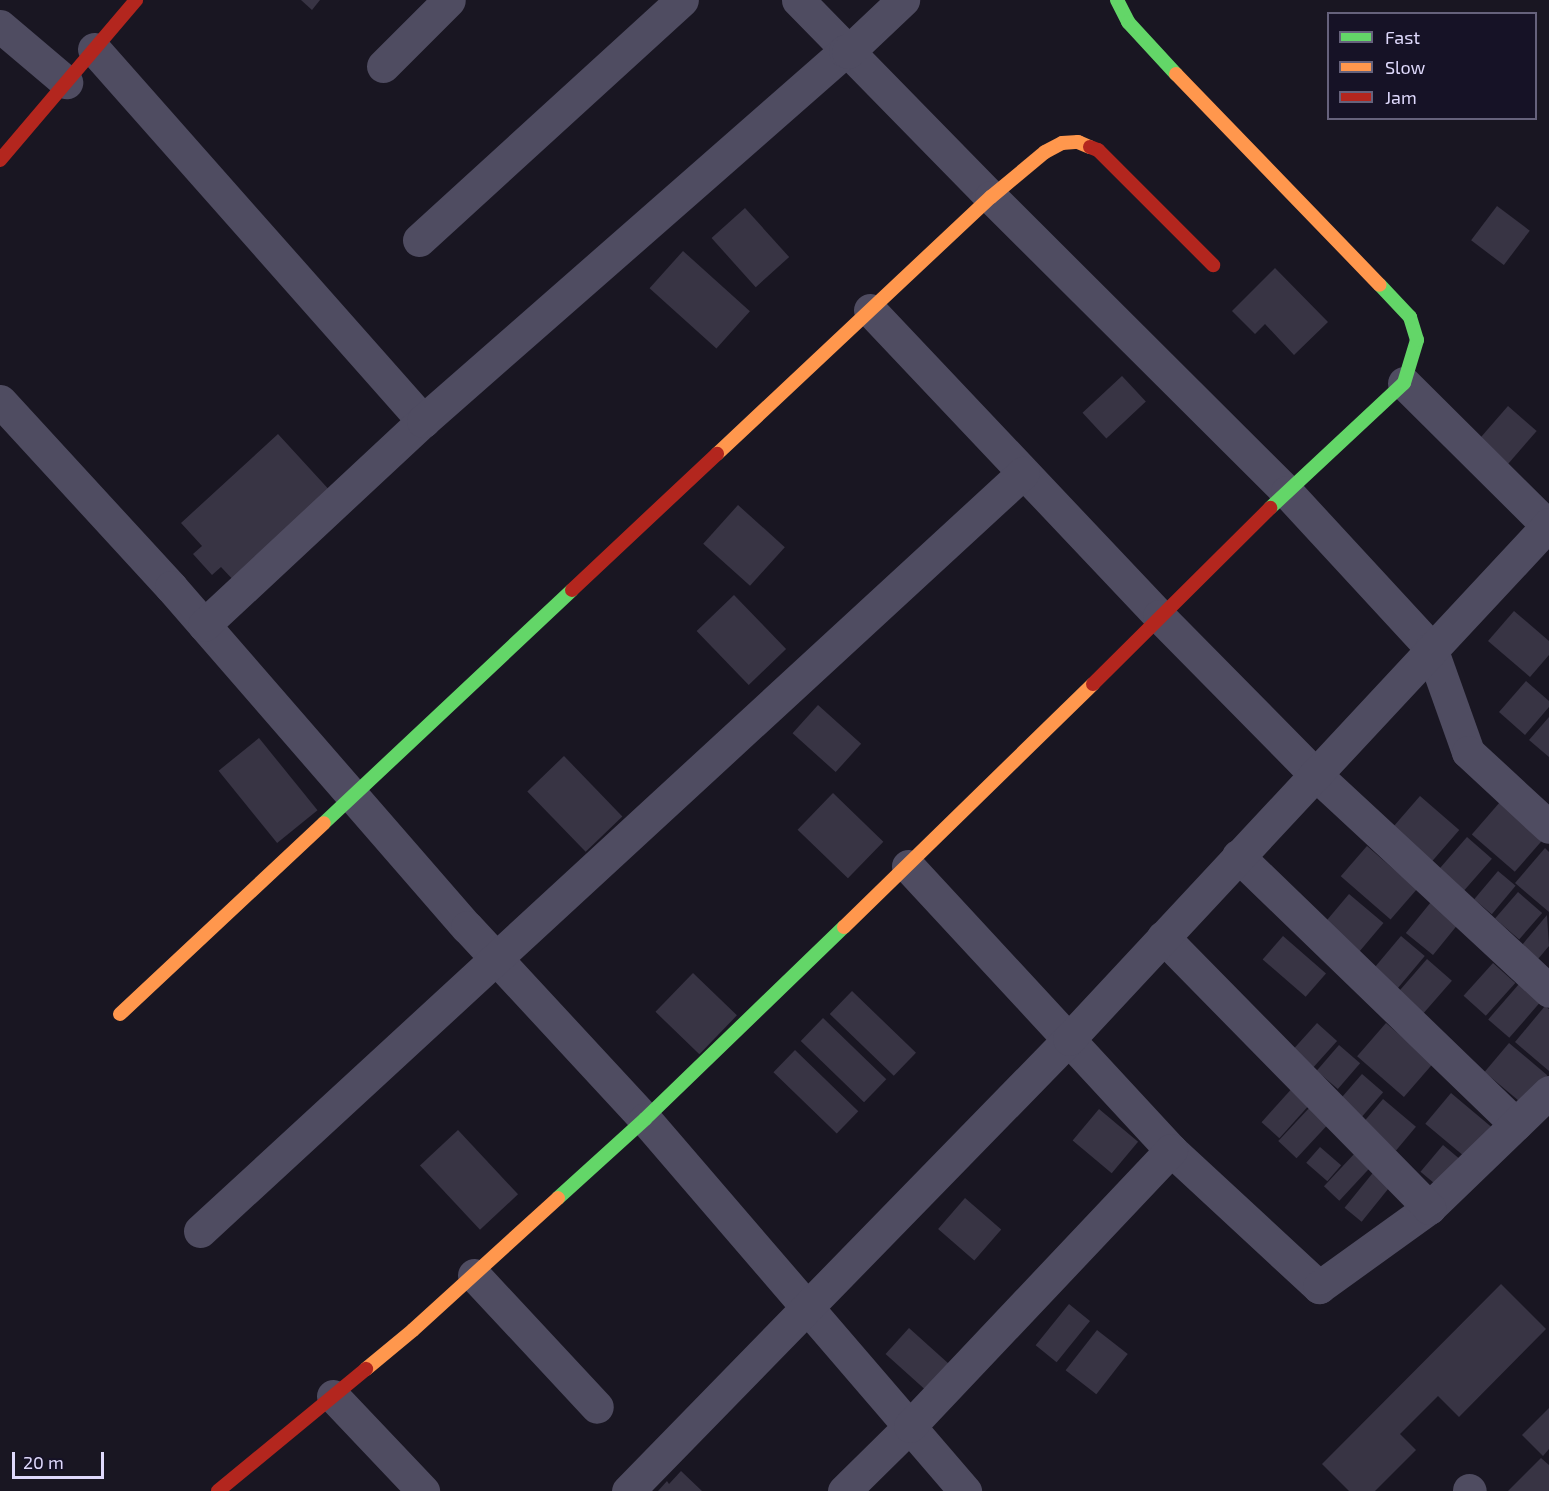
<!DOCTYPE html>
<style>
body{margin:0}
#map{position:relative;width:1549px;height:1491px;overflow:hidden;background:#191622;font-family:"Exo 2",sans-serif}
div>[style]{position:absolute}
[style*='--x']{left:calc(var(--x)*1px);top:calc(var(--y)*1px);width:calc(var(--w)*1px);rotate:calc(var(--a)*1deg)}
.building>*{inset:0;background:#383444;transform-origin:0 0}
.street>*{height:33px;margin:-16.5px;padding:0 16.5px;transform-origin:16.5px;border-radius:16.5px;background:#4f4c61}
.fast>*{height:14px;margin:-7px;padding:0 7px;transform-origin:7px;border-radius:7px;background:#63d668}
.slow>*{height:14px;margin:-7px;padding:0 7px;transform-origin:7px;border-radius:7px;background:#ff974d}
.jam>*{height:14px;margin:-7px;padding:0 7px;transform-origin:7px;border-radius:7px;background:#b3261e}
span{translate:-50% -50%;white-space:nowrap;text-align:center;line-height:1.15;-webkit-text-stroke:4.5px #161226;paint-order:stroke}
.legend{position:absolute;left:1327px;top:12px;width:210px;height:108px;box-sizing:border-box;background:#161226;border:2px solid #66627c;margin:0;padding:8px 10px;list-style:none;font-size:18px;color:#dfd9fc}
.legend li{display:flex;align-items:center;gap:12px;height:30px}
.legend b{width:30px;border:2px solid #66627c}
.scale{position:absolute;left:12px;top:1452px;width:92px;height:27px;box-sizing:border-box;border:3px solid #dfd9fc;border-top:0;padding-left:8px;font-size:18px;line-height:21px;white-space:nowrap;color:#dfd9fc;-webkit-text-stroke:4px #161226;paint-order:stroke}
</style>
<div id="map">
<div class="building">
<i style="clip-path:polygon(301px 0,320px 0,312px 10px)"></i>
<i style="left:1497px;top:206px;width:41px;height:43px;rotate:37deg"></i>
<i style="left:745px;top:208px;width:66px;height:45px;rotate:48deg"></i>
<i style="left:683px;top:251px;width:90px;height:50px;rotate:42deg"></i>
<i style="clip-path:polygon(1275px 268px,1328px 322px,1294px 355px,1265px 324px,1255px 334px,1232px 311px)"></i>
<i style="left:1122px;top:376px;width:35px;height:54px;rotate:47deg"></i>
<i style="left:1508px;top:406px;width:38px;height:49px;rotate:41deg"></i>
<i style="clip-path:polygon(278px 434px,333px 494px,237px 584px,221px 567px,212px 575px,193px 554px,202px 546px,181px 523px)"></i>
<i style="left:738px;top:505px;width:63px;height:52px;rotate:42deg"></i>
<i style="left:734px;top:595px;width:75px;height:52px;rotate:46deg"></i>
<i style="clip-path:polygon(1514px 611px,1549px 641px,1549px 655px,1530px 677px,1488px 641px)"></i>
<i style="clip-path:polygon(1526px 681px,1549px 701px,1549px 707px,1525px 735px,1499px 712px)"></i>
<i style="left:818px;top:705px;width:58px;height:38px;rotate:42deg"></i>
<i style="clip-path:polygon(1549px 717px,1549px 757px,1529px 740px)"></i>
<i style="left:259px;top:738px;width:93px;height:52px;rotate:51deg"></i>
<i style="left:564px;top:756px;width:84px;height:51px;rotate:46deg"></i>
<i style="left:833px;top:793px;width:70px;height:51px;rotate:44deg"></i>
<i style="left:1420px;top:796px;width:52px;height:45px;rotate:41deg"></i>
<i style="left:1500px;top:802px;width:57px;height:43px;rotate:41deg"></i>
<i style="left:1467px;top:837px;width:33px;height:45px;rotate:41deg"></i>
<i style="left:1367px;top:846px;width:66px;height:40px;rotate:41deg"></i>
<i style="clip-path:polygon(1545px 848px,1549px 852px,1549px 912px,1515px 883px)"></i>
<i style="left:1498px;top:871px;width:23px;height:37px;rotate:40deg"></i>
<i style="left:1518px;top:892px;width:32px;height:35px;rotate:41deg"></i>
<i style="left:1349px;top:894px;width:45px;height:38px;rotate:40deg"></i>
<i style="left:1431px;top:902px;width:35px;height:40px;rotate:39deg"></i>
<i style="clip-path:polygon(1547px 915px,1549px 946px,1538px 959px,1522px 945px)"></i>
<i style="left:1283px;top:936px;width:57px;height:31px;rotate:41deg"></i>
<i style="left:1401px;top:936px;width:31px;height:45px;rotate:40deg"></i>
<i style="left:1427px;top:959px;width:33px;height:43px;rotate:41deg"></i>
<i style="left:1493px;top:963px;width:30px;height:44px;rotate:42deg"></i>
<i style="left:693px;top:973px;width:61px;height:54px;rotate:44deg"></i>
<i style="left:1519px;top:984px;width:28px;height:47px;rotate:41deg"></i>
<i style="left:852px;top:991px;width:89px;height:32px;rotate:44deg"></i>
<i style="clip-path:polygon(1545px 1006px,1549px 1009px,1549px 1071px,1515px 1042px)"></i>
<i style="left:823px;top:1018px;width:88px;height:32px;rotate:44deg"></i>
<i style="left:1317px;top:1023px;width:27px;height:38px;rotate:42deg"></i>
<i style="left:1386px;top:1023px;width:62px;height:44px;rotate:41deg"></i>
<i style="left:1509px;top:1043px;width:50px;height:38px;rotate:40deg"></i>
<i style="left:1339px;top:1045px;width:28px;height:34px;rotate:41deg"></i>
<i style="left:795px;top:1050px;width:88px;height:31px;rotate:44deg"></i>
<i style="left:1362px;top:1074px;width:28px;height:36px;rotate:41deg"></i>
<i style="left:1295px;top:1085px;width:24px;height:50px;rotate:42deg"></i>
<i style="left:1451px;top:1093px;width:59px;height:40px;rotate:40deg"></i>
<i style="left:1383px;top:1099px;width:43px;height:31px;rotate:40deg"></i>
<i style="left:1311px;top:1106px;width:25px;height:48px;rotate:43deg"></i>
<i style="left:1099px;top:1109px;width:51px;height:41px;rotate:40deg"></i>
<i style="left:458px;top:1130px;width:88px;height:52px;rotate:47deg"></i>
<i style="left:1443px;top:1145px;width:23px;height:35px;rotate:40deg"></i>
<i style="left:1320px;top:1147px;width:28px;height:21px;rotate:41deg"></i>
<i style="left:1356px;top:1152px;width:21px;height:47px;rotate:43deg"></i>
<i style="left:1376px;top:1169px;width:22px;height:50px;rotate:39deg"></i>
<i style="left:965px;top:1198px;width:48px;height:41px;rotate:41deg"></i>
<i style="clip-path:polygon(1501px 1284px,1546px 1329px,1459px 1417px,1438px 1396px,1400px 1434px,1416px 1450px,1375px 1491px,1349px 1491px,1322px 1464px)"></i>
<i style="left:1069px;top:1304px;width:27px;height:53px;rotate:39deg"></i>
<i style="left:909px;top:1328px;width:58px;height:35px;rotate:42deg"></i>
<i style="left:1097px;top:1330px;width:39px;height:51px;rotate:38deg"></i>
<i style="clip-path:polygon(1549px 1408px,1549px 1449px,1543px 1456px,1522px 1435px)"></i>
<i style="clip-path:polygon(1541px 1458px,1549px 1465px,1549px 1491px,1508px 1491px)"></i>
<i style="clip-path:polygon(681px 1471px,702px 1491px,658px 1491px,667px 1481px,669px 1484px)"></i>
</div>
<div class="street">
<i style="--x:798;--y:0;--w:276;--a:45.6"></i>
<i style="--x:991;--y:197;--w:418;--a:44.9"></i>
<i style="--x:1287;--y:492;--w:212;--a:47.3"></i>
<i style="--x:1431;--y:648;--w:110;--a:70.4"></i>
<i style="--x:1468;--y:752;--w:110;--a:42.8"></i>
<i style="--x:0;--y:26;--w:87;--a:40.3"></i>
<i style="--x:94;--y:49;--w:497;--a:48.5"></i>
<i style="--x:383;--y:66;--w:93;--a:-45"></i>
<i style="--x:419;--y:240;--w:356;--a:-42.4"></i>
<i style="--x:870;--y:310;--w:421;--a:46.6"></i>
<i style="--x:1159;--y:616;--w:222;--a:45.4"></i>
<i style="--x:1315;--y:774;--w:319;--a:42.8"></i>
<i style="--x:1404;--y:383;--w:204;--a:44.8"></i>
<i style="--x:0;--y:401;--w:253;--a:47.4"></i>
<i style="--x:171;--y:587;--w:451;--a:49"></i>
<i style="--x:467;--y:927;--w:262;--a:47.2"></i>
<i style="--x:645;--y:1119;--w:491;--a:49.3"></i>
<i style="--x:204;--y:625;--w:299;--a:-43"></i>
<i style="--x:423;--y:421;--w:561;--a:-41.24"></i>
<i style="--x:845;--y:51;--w:3;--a:18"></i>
<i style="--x:848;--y:52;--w:76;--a:-43.4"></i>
<i style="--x:1238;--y:856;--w:386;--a:44"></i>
<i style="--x:908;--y:866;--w:387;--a:47.2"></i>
<i style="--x:1171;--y:1150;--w:202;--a:42.8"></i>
<i style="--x:1319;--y:1287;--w:135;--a:-35.7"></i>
<i style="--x:1429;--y:1208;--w:167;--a:-44"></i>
<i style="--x:1163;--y:937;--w:380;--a:45.5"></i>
<i style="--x:200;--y:1231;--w:1119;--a:-42.65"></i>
<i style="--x:474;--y:1275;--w:180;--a:47"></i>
<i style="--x:333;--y:1396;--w:131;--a:46.5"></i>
<i style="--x:1469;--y:1490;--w:1;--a:45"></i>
<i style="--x:628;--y:1491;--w:631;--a:-45.71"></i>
<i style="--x:1069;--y:1039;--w:704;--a:-47.01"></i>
<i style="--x:844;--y:1491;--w:93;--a:-44.6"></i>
<i style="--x:910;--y:1426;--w:380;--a:-46.6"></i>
</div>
<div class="fast">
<i style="--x:1117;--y:0;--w:25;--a:63"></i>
<i style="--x:1128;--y:22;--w:71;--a:47.3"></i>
<i style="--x:1270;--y:508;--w:183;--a:-43"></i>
<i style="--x:1404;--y:383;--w:45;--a:-73.2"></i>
<i style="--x:1417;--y:340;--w:24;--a:-107"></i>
<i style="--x:1410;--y:317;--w:44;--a:-133.2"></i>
<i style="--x:324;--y:823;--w:340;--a:-43.2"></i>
<i style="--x:558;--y:1198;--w:118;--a:-42.2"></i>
<i style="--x:645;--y:1119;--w:277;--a:-44"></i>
</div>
<div class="slow">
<i style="--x:1176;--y:74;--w:293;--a:46"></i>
<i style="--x:717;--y:454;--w:376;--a:-43.2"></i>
<i style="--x:991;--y:197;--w:70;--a:-39.8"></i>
<i style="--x:1045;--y:152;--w:19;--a:-28"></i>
<i style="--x:1062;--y:143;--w:16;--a:-4"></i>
<i style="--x:1078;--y:142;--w:13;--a:23"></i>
<i style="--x:844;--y:927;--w:348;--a:-44.3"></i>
<i style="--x:120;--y:1014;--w:279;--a:-43.1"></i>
<i style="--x:366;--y:1369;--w:61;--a:-39.7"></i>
<i style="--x:413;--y:1330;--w:196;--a:-42.3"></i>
</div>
<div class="jam">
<i style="--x:1090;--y:147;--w:9;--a:21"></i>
<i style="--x:1098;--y:150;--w:163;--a:45"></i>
<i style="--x:0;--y:160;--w:210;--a:-49.6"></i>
<i style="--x:572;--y:590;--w:199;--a:-43.2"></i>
<i style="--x:1093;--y:684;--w:250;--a:-44.8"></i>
<i style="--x:218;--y:1491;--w:192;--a:-39.5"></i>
</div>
<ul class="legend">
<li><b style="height:8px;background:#63d668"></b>Fast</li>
<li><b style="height:8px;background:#ff974d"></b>Slow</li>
<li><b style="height:8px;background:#b3261e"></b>Jam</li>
</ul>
<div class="scale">20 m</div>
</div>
